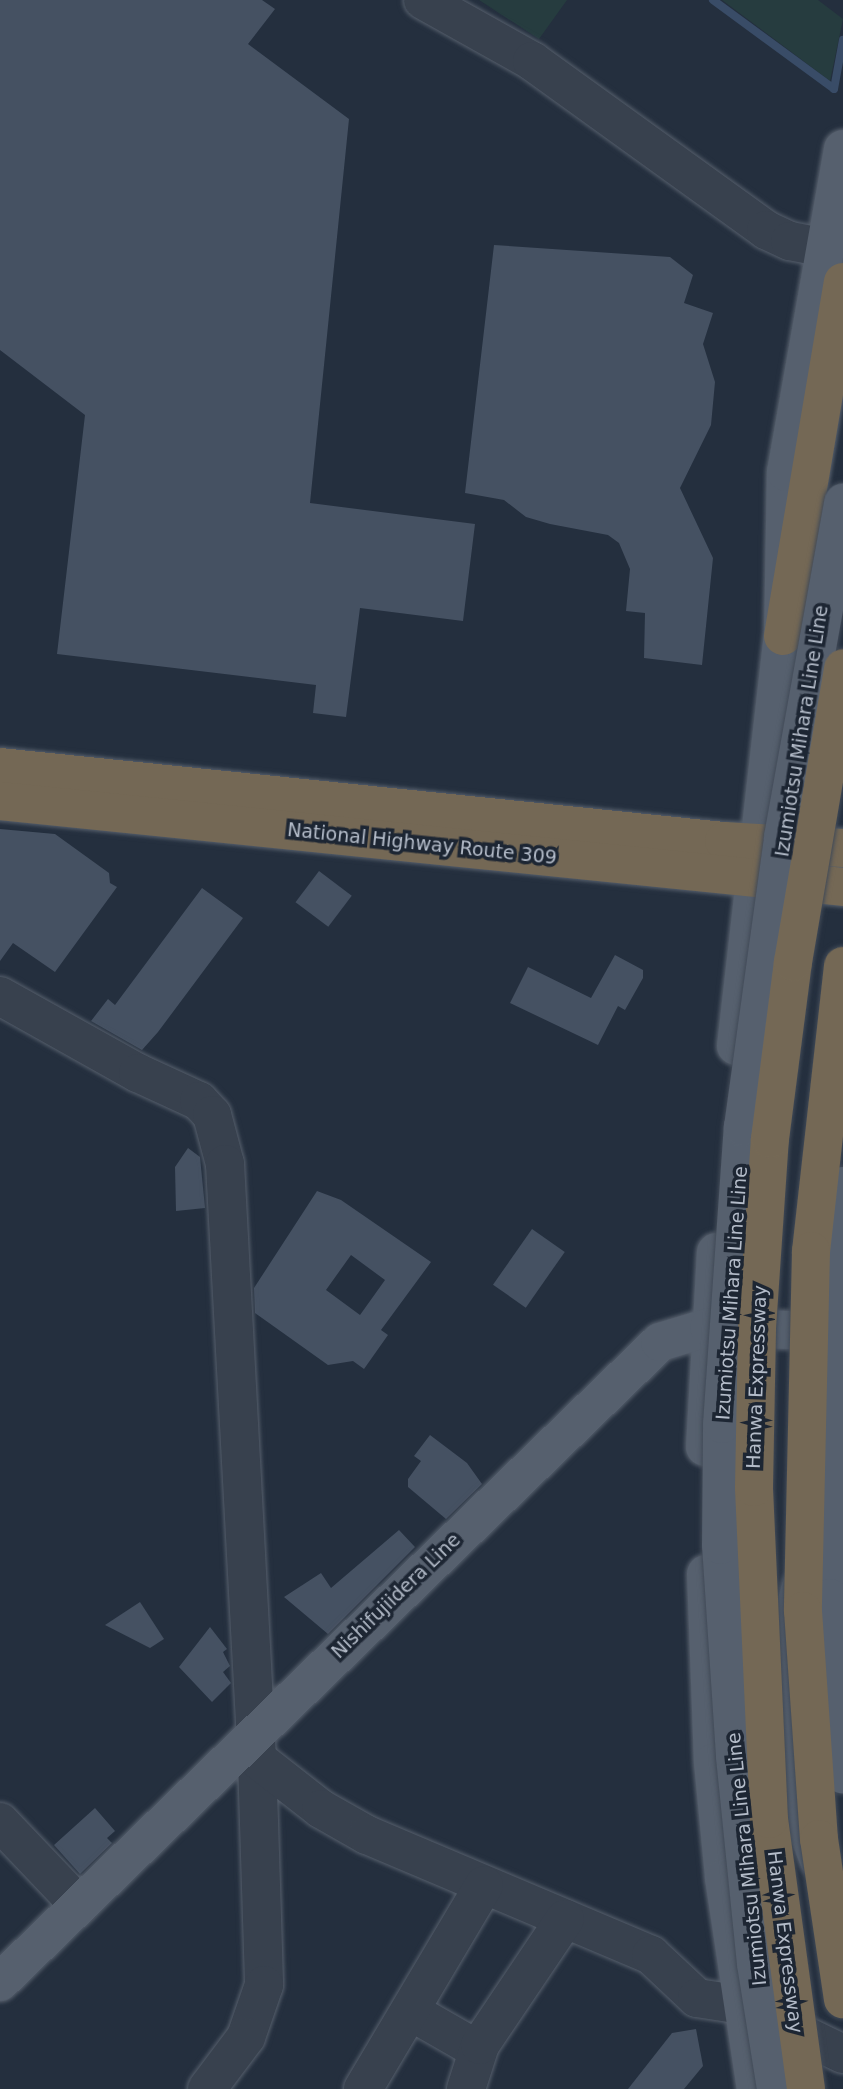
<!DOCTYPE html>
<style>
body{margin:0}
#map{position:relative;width:843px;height:2089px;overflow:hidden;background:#242f3e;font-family:"DejaVu Sans",sans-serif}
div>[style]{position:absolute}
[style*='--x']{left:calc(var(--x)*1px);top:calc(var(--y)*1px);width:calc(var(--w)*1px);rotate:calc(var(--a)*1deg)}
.green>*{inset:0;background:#263c3f}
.stream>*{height:8px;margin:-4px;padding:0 4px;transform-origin:4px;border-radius:4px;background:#394c67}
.building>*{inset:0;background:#455162;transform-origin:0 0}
.roads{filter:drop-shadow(0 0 2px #565f6c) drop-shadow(0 0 2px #565f6c)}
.minor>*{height:38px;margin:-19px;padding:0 19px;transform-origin:19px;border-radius:19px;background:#38414e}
.major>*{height:38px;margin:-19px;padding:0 19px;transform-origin:19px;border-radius:19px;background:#56606e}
.highway>*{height:38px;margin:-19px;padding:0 19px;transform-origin:19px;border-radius:19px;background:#746855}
.bridges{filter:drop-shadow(0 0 2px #414a57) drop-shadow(0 0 2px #414a57)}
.major-bridge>*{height:38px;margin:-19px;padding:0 19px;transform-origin:19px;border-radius:19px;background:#56606e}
.highway-bridge>*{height:38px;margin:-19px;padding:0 19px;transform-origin:19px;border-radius:19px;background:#746855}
span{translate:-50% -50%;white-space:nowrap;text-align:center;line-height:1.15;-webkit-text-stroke:7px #1d2633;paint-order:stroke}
.street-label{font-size:19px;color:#b4bcc9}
</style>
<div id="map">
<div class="green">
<i style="clip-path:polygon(479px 0,567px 0,539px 39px)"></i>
<i style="clip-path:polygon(722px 0,818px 0,843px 19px,830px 81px)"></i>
</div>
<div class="stream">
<i style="--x:713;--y:0;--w:150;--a:36.3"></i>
<i style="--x:834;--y:89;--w:50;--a:-79.6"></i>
</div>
<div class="building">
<i style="clip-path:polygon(0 0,262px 0,275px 9px,248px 44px,349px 119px,310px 503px,475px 524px,463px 621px,360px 608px,346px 717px,313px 713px,316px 685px,57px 654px,85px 415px,0 350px)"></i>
<i style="clip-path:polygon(494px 245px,670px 257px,693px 275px,684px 303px,713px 313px,703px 344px,715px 382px,711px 425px,680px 488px,713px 558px,702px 665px,644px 658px,645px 613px,626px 611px,630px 569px,619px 543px,608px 535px,550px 524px,526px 517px,504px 500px,465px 493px)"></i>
<i style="clip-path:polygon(0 829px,55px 834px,109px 873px,110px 883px,117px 887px,55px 972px,13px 943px,0 961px)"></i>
<i style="left:319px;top:871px;width:41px;height:39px;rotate:37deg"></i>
<i style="clip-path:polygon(202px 888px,243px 918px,158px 1032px,142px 1050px,91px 1021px,108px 999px,115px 1005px)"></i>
<i style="clip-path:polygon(615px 955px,643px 970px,643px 978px,625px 1010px,618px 1006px,598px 1045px,510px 1003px,528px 967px,591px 998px)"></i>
<i style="clip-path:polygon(188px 1148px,200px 1157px,205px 1208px,176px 1211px,175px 1167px)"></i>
<i style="clip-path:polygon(evenodd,317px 1191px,341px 1200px,431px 1262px,381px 1330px,388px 1335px,364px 1369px,353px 1361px,328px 1365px,255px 1313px,254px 1288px,317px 1191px,351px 1255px,385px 1280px,360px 1315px,326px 1290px,351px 1255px)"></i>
<i style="left:532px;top:1229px;width:40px;height:68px;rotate:35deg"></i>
<i style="clip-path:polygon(430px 1435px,467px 1463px,482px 1484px,446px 1519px,408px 1487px,408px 1479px,421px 1461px,414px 1456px)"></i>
<i style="clip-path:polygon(399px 1530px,415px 1547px,328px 1634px,284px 1597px,321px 1573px,331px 1588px)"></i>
<i style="clip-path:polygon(140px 1602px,164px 1639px,150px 1648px,105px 1625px)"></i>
<i style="clip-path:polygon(210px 1627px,227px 1649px,223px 1652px,230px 1666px,223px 1672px,231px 1683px,212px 1702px,179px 1667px)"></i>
<i style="clip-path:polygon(95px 1808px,115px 1831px,107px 1838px,112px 1843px,80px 1874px,54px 1845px)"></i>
<i style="clip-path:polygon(696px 2029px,703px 2066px,684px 2089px,628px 2089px,672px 2033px)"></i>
</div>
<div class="roads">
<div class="minor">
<i style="--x:423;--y:0;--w:125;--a:29.2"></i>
<i style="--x:532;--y:61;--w:289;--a:35.8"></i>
<i style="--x:766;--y:230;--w:26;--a:25"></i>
<i style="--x:790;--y:241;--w:36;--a:11"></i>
<i style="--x:0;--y:996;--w:158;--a:29.2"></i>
<i style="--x:138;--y:1073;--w:67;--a:24.7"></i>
<i style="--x:199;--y:1101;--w:19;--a:47"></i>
<i style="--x:212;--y:1115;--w:51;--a:75.1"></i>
<i style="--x:225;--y:1164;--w:596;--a:86.92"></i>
<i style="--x:257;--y:1759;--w:226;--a:88.2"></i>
<i style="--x:264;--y:1985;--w:55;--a:109.1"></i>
<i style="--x:246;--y:2037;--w:65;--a:126.9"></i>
<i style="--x:257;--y:1759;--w:81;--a:38"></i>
<i style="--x:321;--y:1809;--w:53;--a:29.5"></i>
<i style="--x:367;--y:1835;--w:308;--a:22.9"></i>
<i style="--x:651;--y:1955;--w:63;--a:43.1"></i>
<i style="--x:697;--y:1998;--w:46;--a:8.8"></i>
<i style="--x:742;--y:2005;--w:112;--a:25.9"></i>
<i style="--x:0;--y:1822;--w:115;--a:46.4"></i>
<i style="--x:410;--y:2011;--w:78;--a:29.8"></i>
<i style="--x:363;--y:2089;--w:237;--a:-59.3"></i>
<i style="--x:466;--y:2089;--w:46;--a:-72.3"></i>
<i style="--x:480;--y:2045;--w:152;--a:-56"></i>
</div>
<div class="major">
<i style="--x:736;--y:1046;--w:413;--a:-83.5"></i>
<i style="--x:783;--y:636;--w:164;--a:-89"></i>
<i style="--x:786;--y:472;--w:328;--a:-80"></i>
<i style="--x:705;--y:1447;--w:195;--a:-86.8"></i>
<i style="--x:706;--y:1574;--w:189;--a:87.9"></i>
<i style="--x:713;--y:1763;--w:116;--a:84.5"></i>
<i style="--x:724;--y:1878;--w:213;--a:81.4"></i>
<i style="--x:801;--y:1587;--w:68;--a:106.3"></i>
<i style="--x:782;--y:1652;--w:62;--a:91.8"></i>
<i style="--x:780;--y:1714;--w:66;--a:83.9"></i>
<i style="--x:787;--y:1780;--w:86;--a:68.2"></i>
<i style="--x:0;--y:1982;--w:919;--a:-44.12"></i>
<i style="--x:660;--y:1342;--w:51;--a:-17"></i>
<i style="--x:709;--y:1327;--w:132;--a:2.2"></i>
</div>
<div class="highway">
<i style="--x:783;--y:636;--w:359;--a:-80.4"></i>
<i style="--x:0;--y:767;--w:728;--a:5.84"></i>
<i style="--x:724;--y:841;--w:119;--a:3.4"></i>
<i style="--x:0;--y:801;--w:847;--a:5.82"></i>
</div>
</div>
<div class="bridges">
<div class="major-bridge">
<i style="--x:843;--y:1186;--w:412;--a:91.8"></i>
<i style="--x:830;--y:1598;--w:177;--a:85.8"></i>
<i style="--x:776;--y:2089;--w:127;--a:-99.1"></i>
<i style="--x:756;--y:1964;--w:209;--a:-95.8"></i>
<i style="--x:735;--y:1756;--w:211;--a:-93.8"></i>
<i style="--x:721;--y:1545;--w:121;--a:-89.5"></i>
<i style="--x:722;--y:1424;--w:298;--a:-86"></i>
<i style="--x:743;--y:1127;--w:293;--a:-82.1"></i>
<i style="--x:783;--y:837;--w:340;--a:-79.8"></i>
</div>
<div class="highway-bridge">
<i style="--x:843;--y:966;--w:287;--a:96.4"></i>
<i style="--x:811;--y:1251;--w:360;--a:91.3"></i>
<i style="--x:803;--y:1611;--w:229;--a:86"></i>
<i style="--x:819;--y:1839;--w:162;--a:81.5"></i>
<i style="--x:806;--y:2089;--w:273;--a:-97.8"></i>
<i style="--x:769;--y:1819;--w:332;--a:-92.6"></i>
<i style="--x:754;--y:1487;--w:159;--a:-88.9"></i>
<i style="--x:757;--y:1328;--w:189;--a:-86.1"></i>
<i style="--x:770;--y:1139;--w:178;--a:-82.6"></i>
<i style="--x:793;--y:962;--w:298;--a:-80.3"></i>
</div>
</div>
<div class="street-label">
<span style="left:802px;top:731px;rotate:-81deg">Izumiotsu Mihara Line Line</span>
<span style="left:422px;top:844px;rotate:6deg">National Highway Route 309</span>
<span style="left:732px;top:1293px;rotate:-86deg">Izumiotsu Mihara Line Line</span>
<span style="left:757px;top:1377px;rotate:-88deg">Hanwa Expressway</span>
<span style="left:396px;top:1596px;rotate:-44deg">Nishifujiidera Line</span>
<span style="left:747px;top:1859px;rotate:-96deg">Izumiotsu Mihara Line Line</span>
<span style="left:785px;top:1942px;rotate:83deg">Hanwa Expressway</span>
</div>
</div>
